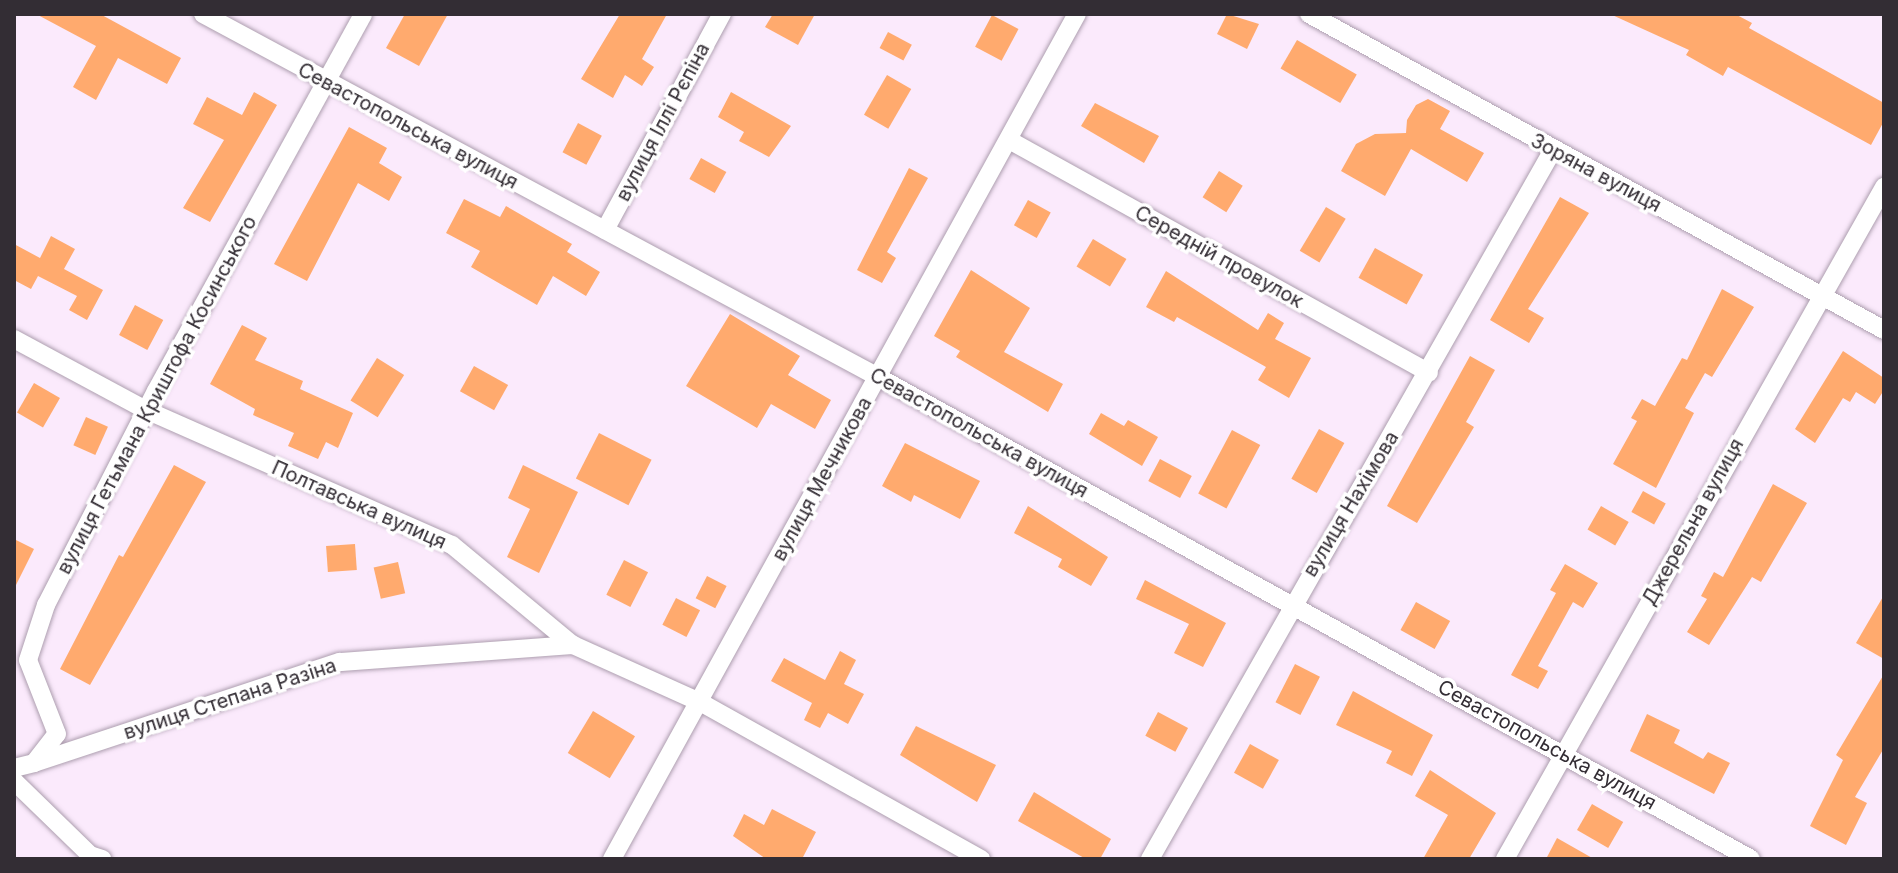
<!DOCTYPE html>
<meta charset="utf-8">
<style>
body{margin:0}
#map{position:relative;width:1898px;height:873px;overflow:hidden;background:#fbeafc;font-family:Inter,sans-serif}
div>[style]{position:absolute}
[style*='--x']{left:calc(var(--x)*1px);top:calc(var(--y)*1px);width:calc(var(--w)*1px);rotate:calc(var(--a)*1deg)}
.building>*{inset:0;background:#ffaa6e;transform-origin:0 0}
.roads{filter:drop-shadow(0 0 2px #ad9eaf) drop-shadow(0 0 2px #ad9eaf)}
.minor>*{height:18px;margin:-9px;padding:0 9px;transform-origin:9px;border-radius:9px;background:#fff}
span{translate:-50% -50%;white-space:nowrap;text-align:center;line-height:1.15;-webkit-text-stroke:7px #fff;paint-order:stroke}
.street-label{font-size:20px;color:#332d34}
.frame{position:absolute;inset:0;border:16px solid #332d34;pointer-events:none}
</style>
<div id="map">
<div class="building">
<i style="clip-path:polygon(36px 14px,100px 14px,181px 58px,167px 84px,118px 58px,96px 100px,73px 87px,96px 46px)"></i>
<i style="clip-path:polygon(405px 14px,448px 14px,419px 66px,386px 48px)"></i>
<i style="clip-path:polygon(620px 14px,667px 14px,642px 59px,654px 67px,642px 86px,625px 75px,613px 98px,581px 79px)"></i>
<i style="clip-path:polygon(773px 14px,815px 14px,798px 45px,765px 27px)"></i>
<i style="clip-path:polygon(1227px 14px,1259px 24px,1247px 49px,1217px 34px)"></i>
<i style="clip-path:polygon(1610px 14px,1735px 14px,1752px 23px,1749px 28px,1884px 103px,1884px 121px,1871px 145px,1728px 67px,1723px 76px,1686px 55px,1689px 50px)"></i>
<i style="left:992px;top:15px;width:30px;height:36px;rotate:28deg"></i>
<i style="left:888px;top:32px;width:27px;height:18px;rotate:28deg"></i>
<i style="left:1297px;top:40px;width:69px;height:33px;rotate:30deg"></i>
<i style="left:887px;top:75px;width:28px;height:46px;rotate:30deg"></i>
<i style="clip-path:polygon(254px 92px,277px 105px,210px 222px,183px 208px,224px 140px,193px 124px,207px 97px,242px 115px)"></i>
<i style="clip-path:polygon(731px 92px,791px 126px,769px 157px,739px 141px,744px 132px,718px 117px)"></i>
<i style="clip-path:polygon(1428px 99px,1450px 111px,1440px 129px,1484px 153px,1467px 182px,1411px 149px,1385px 196px,1341px 171px,1356px 144px,1375px 134px,1406px 133px,1407px 120px,1416px 105px)"></i>
<i style="clip-path:polygon(1095px 103px,1159px 136px,1144px 163px,1081px 126px)"></i>
<i style="left:578px;top:123px;width:27px;height:33px;rotate:28deg"></i>
<i style="clip-path:polygon(349px 127px,387px 148px,379px 163px,402px 177px,389px 201px,358px 183px,307px 281px,274px 264px)"></i>
<i style="left:701px;top:158px;width:29px;height:24px;rotate:29deg"></i>
<i style="clip-path:polygon(909px 168px,928px 178px,887px 252px,896px 258px,882px 283px,857px 270px)"></i>
<i style="left:1219px;top:171px;width:28px;height:31px;rotate:32deg"></i>
<i style="clip-path:polygon(1560px 197px,1589px 213px,1528px 309px,1544px 318px,1529px 343px,1490px 320px)"></i>
<i style="clip-path:polygon(464px 199px,500px 217px,506px 206px,572px 244px,567px 252px,600px 272px,586px 296px,553px 276px,537px 305px,471px 267px,480px 251px,446px 233px)"></i>
<i style="left:1028px;top:200px;width:26px;height:29px;rotate:29deg"></i>
<i style="left:1326px;top:207px;width:23px;height:51px;rotate:31deg"></i>
<i style="clip-path:polygon(51px 236px,75px 249px,64px 269px,103px 290px,87px 320px,69px 310px,77px 296px,38px 276px,31px 289px,14px 280px,14px 244px,40px 258px)"></i>
<i style="left:1093px;top:239px;width:39px;height:32px;rotate:31deg"></i>
<i style="left:1375px;top:248px;width:55px;height:34px;rotate:29deg"></i>
<i style="clip-path:polygon(971px 270px,1030px 308px,1004px 352px,1063px 384px,1048px 412px,956px 357px,960px 351px,934px 336px)"></i>
<i style="clip-path:polygon(1166px 271px,1258px 330px,1268px 313px,1284px 323px,1275px 339px,1311px 358px,1289px 398px,1258px 380px,1266px 367px,1177px 317px,1174px 322px,1146px 307px)"></i>
<i style="clip-path:polygon(1722px 289px,1754px 307px,1712px 377px,1705px 373px,1685px 408px,1694px 413px,1656px 488px,1613px 464px,1637px 421px,1631px 418px,1642px 399px,1655px 406px,1682px 358px,1687px 360px)"></i>
<i style="left:135px;top:305px;width:32px;height:34px;rotate:28deg"></i>
<i style="clip-path:polygon(730px 314px,800px 356px,788px 375px,831px 400px,815px 429px,771px 404px,757px 428px,686px 386px)"></i>
<i style="clip-path:polygon(242px 325px,267px 338px,255px 360px,303px 381px,300px 389px,353px 413px,338px 448px,326px 442px,318px 459px,288px 446px,294px 433px,253px 415px,255px 409px,210px 384px)"></i>
<i style="clip-path:polygon(1843px 351px,1884px 378px,1884px 390px,1875px 404px,1856px 392px,1850px 402px,1843px 398px,1815px 443px,1795px 429px)"></i>
<i style="clip-path:polygon(1470px 356px,1495px 370px,1466px 422px,1474px 427px,1417px 523px,1387px 506px)"></i>
<i style="left:377px;top:358px;width:32px;height:50px;rotate:32deg"></i>
<i style="left:474px;top:366px;width:39px;height:29px;rotate:29deg"></i>
<i style="left:34px;top:383px;width:30px;height:34px;rotate:30deg"></i>
<i style="clip-path:polygon(1101px 413px,1124px 426px,1128px 420px,1158px 437px,1142px 466px,1089px 434px)"></i>
<i style="left:86px;top:417px;width:24px;height:31px;rotate:24deg"></i>
<i style="left:1319px;top:429px;width:29px;height:57px;rotate:29deg"></i>
<i style="left:1232px;top:430px;width:32px;height:72px;rotate:28deg"></i>
<i style="left:599px;top:433px;width:59px;height:51px;rotate:27deg"></i>
<i style="clip-path:polygon(905px 443px,980px 481px,960px 519px,914px 495px,911px 502px,882px 486px)"></i>
<i style="left:1160px;top:459px;width:36px;height:25px;rotate:28deg"></i>
<i style="clip-path:polygon(174px 465px,206px 482px,90px 685px,60px 669px,119px 555px,123px 557px)"></i>
<i style="clip-path:polygon(523px 465px,578px 492px,539px 573px,507px 557px,530px 509px,508px 498px)"></i>
<i style="clip-path:polygon(1773px 484px,1807px 503px,1761px 582px,1752px 577px,1709px 645px,1687px 632px,1707px 599px,1701px 596px,1714px 572px,1723px 577px)"></i>
<i style="left:1643px;top:491px;width:26px;height:24px;rotate:29deg"></i>
<i style="clip-path:polygon(1028px 506px,1108px 557px,1091px 586px,1058px 567px,1062px 559px,1014px 533px)"></i>
<i style="left:1601px;top:506px;width:32px;height:27px;rotate:30deg"></i>
<i style="clip-path:polygon(14px 539px,34px 549px,14px 589px)"></i>
<i style="left:355px;top:544px;width:26px;height:29px;rotate:86deg"></i>
<i style="left:624px;top:560px;width:27px;height:39px;rotate:27deg"></i>
<i style="left:398px;top:562px;width:32px;height:25px;rotate:77deg"></i>
<i style="clip-path:polygon(1565px 564px,1598px 583px,1583px 608px,1573px 602px,1538px 666px,1548px 671px,1538px 689px,1511px 675px,1556px 593px,1550px 590px)"></i>
<i style="left:707px;top:576px;width:22px;height:25px;rotate:27deg"></i>
<i style="clip-path:polygon(1145px 580px,1226px 623px,1203px 667px,1174px 653px,1189px 624px,1136px 599px)"></i>
<i style="clip-path:polygon(1884px 595px,1884px 659px,1856px 643px)"></i>
<i style="left:676px;top:598px;width:27px;height:30px;rotate:27deg"></i>
<i style="left:1416px;top:602px;width:39px;height:32px;rotate:29deg"></i>
<i style="clip-path:polygon(840px 651px,856px 660px,844px 684px,864px 694px,848px 724px,828px 713px,820px 728px,804px 720px,812px 703px,771px 681px,784px 658px,825px 680px)"></i>
<i style="left:1295px;top:664px;width:28px;height:43px;rotate:27deg"></i>
<i style="clip-path:polygon(1884px 674px,1884px 748px,1855px 797px,1867px 803px,1846px 845px,1810px 826px,1843px 760px,1836px 755px)"></i>
<i style="clip-path:polygon(1353px 691px,1433px 735px,1412px 776px,1386px 763px,1392px 751px,1336px 725px)"></i>
<i style="left:593px;top:711px;width:49px;height:49px;rotate:31deg"></i>
<i style="left:1158px;top:712px;width:34px;height:27px;rotate:28deg"></i>
<i style="clip-path:polygon(1647px 714px,1680px 730px,1674px 743px,1703px 759px,1708px 752px,1730px 763px,1714px 794px,1630px 751px)"></i>
<i style="clip-path:polygon(916px 726px,996px 765px,977px 802px,900px 755px)"></i>
<i style="left:1250px;top:744px;width:33px;height:33px;rotate:29deg"></i>
<i style="clip-path:polygon(1430px 770px,1496px 813px,1469px 859px,1423px 859px,1448px 815px,1415px 796px)"></i>
<i style="clip-path:polygon(1034px 792px,1111px 839px,1100px 859px,1086px 859px,1018px 821px)"></i>
<i style="left:1592px;top:804px;width:36px;height:30px;rotate:30deg"></i>
<i style="clip-path:polygon(772px 809px,816px 832px,802px 859px,766px 859px,733px 836px,744px 814px,764px 825px)"></i>
<i style="clip-path:polygon(1557px 838px,1594px 859px,1546px 859px)"></i>
</div>
<div class="roads">
<div class="minor">
<i style="--x:203;--y:14;--w:766;--a:28.27"></i>
<i style="--x:878;--y:377;--w:997;--a:28.9"></i>
<i style="--x:1309;--y:14;--w:656;--a:28.79"></i>
<i style="--x:1009;--y:140;--w:480;--a:29"></i>
<i style="--x:605;--y:230;--w:246;--a:-61.6"></i>
<i style="--x:14;--y:339;--w:150;--a:28.3"></i>
<i style="--x:146;--y:410;--w:334;--a:23.8"></i>
<i style="--x:452;--y:545;--w:157;--a:39.6"></i>
<i style="--x:573;--y:645;--w:139;--a:24.2"></i>
<i style="--x:700;--y:702;--w:322;--a:29.2"></i>
<i style="--x:34;--y:763;--w:322;--a:-18.3"></i>
<i style="--x:340;--y:662;--w:234;--a:-4.2"></i>
<i style="--x:14;--y:768;--w:21;--a:-14"></i>
<i style="--x:34;--y:763;--w:37;--a:-52"></i>
<i style="--x:57;--y:734;--w:79;--a:-111.4"></i>
<i style="--x:28;--y:660;--w:58;--a:-71.9"></i>
<i style="--x:46;--y:605;--w:241;--a:-62.8"></i>
<i style="--x:156;--y:391;--w:430;--a:-61.2"></i>
<i style="--x:14;--y:781;--w:106;--a:44.2"></i>
<i style="--x:90;--y:855;--w:13;--a:18"></i>
<i style="--x:612;--y:859;--w:964;--a:-61.18"></i>
<i style="--x:1150;--y:859;--w:816;--a:-60.39"></i>
<i style="--x:1505;--y:859;--w:772;--a:-60.58"></i>
</div>
</div>
<div class="street-label">
<span style="left:663px;top:122px;rotate:-62deg">вулиця Іллі Рєпіна</span>
<span style="left:408px;top:126px;rotate:28deg">Севастопольська вулиця</span>
<span style="left:1596px;top:173px;rotate:28deg">Зоряна вулиця</span>
<span style="left:1219px;top:257px;rotate:29deg">Середній провулок</span>
<span style="left:157px;top:395px;rotate:-62deg">вулиця Гетьмана Криштофа Косинського</span>
<span style="left:979px;top:433px;rotate:29deg">Севастопольська вулиця</span>
<span style="left:822px;top:479px;rotate:-61deg">вулиця Мечникова</span>
<span style="left:1351px;top:504px;rotate:-59deg">вулиця Нахімова</span>
<span style="left:359px;top:505px;rotate:24deg">Полтавська вулиця</span>
<span style="left:1693px;top:522px;rotate:-61deg">Джерельна вулиця</span>
<span style="left:230px;top:699px;rotate:-18deg">вулиця Степана Разіна</span>
<span style="left:1547px;top:745px;rotate:29deg">Севастопольська вулиця</span>
</div>
<div class="frame"></div>
</div>
